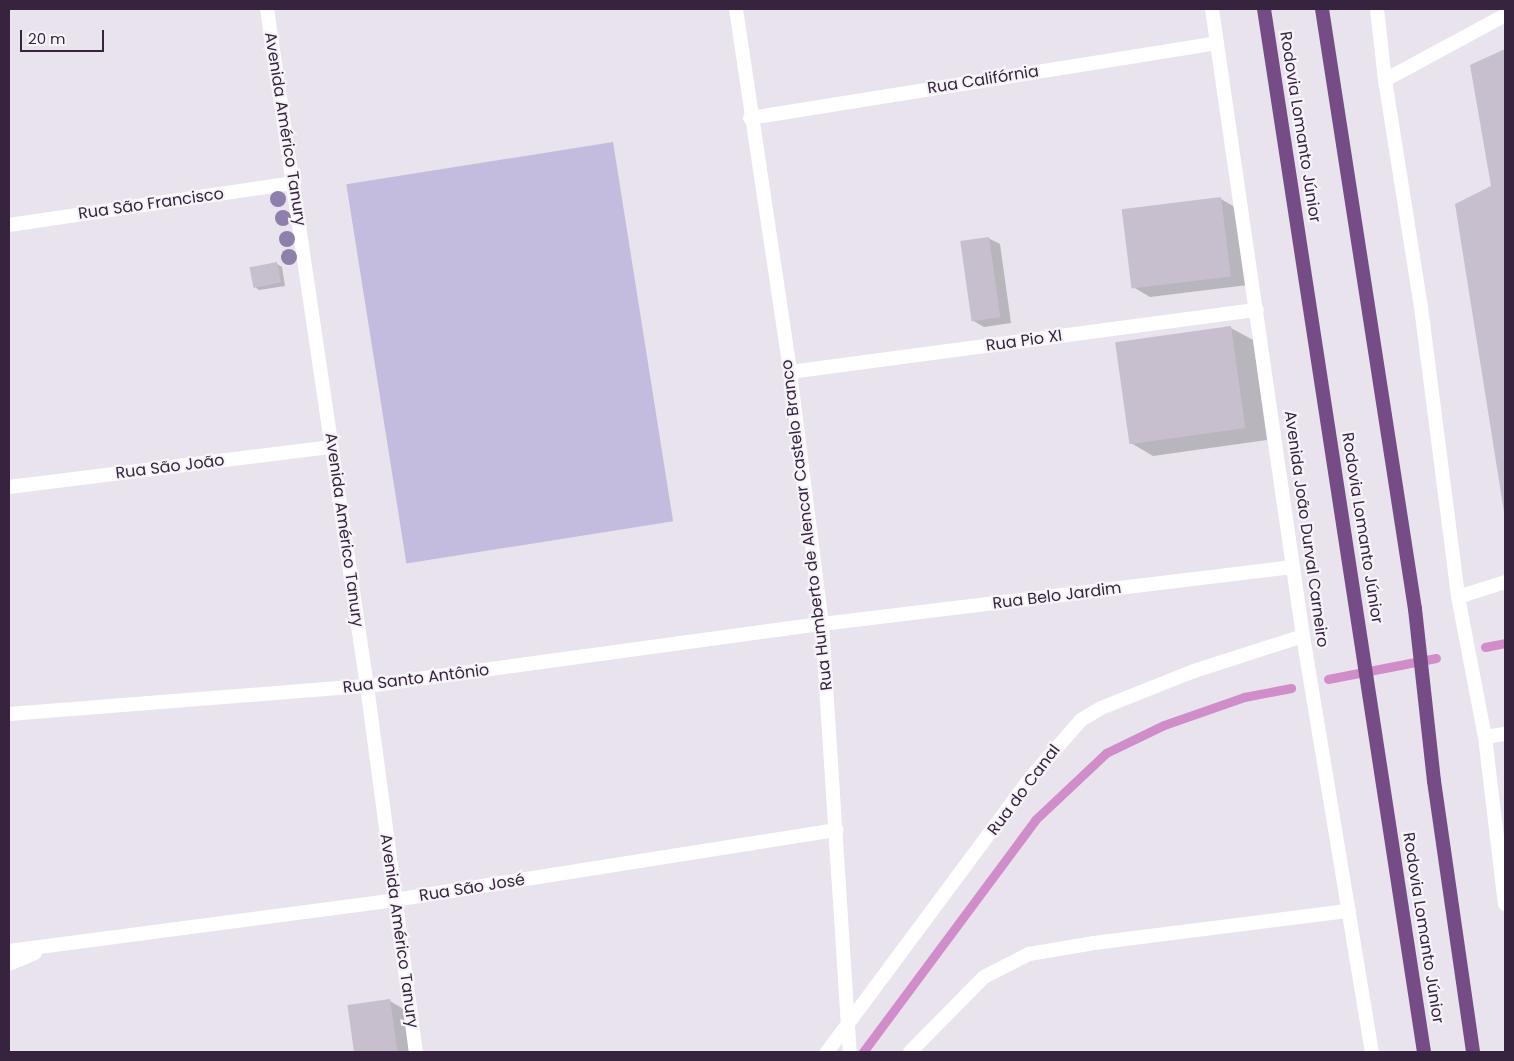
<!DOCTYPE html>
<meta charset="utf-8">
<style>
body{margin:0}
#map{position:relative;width:1514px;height:1061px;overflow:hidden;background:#e8e3ed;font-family:Poppins,sans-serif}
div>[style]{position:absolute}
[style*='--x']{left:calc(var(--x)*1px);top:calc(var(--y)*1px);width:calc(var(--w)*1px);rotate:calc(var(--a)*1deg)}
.green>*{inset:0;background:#c4bcde;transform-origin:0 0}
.shadow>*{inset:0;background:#0003}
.stream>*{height:9px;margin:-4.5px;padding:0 4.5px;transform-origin:4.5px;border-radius:4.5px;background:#d18cca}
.building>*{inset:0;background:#c7bfce;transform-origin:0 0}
.minor>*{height:14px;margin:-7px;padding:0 7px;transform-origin:7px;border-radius:7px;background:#fff}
.tertiary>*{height:14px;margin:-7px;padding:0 7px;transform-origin:7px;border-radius:7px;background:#fff}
.trunk>*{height:14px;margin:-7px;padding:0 7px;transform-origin:7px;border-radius:7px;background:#764c86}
.trees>*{width:16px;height:16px;margin:-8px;border-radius:50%;background:#8f7fab}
span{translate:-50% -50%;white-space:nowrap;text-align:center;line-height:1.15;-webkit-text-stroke:4.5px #f6f4f9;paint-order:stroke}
.street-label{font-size:16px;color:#36233e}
.frame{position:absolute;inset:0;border:10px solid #36233e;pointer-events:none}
.scale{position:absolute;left:20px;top:30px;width:84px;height:22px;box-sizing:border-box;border:2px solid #36233e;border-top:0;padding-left:6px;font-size:15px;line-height:18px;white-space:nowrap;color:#36233e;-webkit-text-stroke:4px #f6f4f9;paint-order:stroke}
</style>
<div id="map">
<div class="green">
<i style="left:613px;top:142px;width:384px;height:270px;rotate:81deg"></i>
</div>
<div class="shadow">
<i style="clip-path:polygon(1505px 50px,1505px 511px,1456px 205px,1493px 187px,1472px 66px)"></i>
<i style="clip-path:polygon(1221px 199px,1238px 209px,1248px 285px,1150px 297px,1133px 287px)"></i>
<i style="clip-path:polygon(988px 238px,1000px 244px,1011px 323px,984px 327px,972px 320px)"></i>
<i style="clip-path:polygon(277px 264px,282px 267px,285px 286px,259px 290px,254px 286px)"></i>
<i style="clip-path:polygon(1231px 328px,1253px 340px,1267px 440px,1153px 456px,1131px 443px)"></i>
<i style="clip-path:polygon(390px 1001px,407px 1011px,412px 1052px,355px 1052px,349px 1006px)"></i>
</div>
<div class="stream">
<i style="--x:1485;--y:647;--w:20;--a:-11"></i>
<i style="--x:1328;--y:679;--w:110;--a:-11"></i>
<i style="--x:863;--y:1052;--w:289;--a:-53.4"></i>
<i style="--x:1035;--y:820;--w:98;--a:-43.3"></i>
<i style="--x:1106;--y:753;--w:64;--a:-25.8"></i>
<i style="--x:1164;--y:725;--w:85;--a:-19.3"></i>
<i style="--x:1244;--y:697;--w:48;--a:-10.8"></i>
</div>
<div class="building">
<i style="clip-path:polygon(1505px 49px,1505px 512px,1504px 512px,1455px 204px,1491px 186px,1470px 65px)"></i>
<i style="left:1221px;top:197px;width:80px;height:100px;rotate:83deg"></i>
<i style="left:989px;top:237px;width:81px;height:29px;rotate:82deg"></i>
<i style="left:277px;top:262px;width:21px;height:28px;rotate:79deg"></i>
<i style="left:1231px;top:326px;width:103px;height:117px;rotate:82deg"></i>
<i style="left:390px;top:999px;width:53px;height:43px;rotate:82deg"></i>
</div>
<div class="minor">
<i style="--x:736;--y:9;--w:367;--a:81.5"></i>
<i style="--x:790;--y:372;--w:254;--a:82.8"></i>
<i style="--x:822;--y:624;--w:429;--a:86.3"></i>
<i style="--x:1212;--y:9;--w:634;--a:81.74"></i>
<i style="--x:1303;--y:636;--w:422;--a:80.6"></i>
<i style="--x:1377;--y:9;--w:71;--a:83.6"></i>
<i style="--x:1385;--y:80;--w:230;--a:81"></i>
<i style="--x:1421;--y:307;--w:292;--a:82.7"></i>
<i style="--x:1458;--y:597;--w:143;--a:79.1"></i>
<i style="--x:1485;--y:737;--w:168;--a:83.2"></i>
<i style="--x:1385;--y:80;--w:136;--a:-28.4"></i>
<i style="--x:750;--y:118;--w:473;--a:-9.1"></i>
<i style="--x:9;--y:225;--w:288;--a:-8.4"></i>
<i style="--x:790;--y:372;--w:471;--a:-7.6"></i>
<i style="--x:9;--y:487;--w:325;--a:-7.1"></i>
<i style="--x:1458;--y:597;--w:49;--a:-17.7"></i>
<i style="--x:9;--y:714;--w:359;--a:-4.5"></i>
<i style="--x:367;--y:686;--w:459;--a:-7.8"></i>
<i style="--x:822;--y:624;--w:474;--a:-6.9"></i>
<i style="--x:1485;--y:737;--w:20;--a:-9"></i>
<i style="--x:9;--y:951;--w:388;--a:-7.5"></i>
<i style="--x:394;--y:900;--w:448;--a:-9"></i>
<i style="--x:9;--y:964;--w:28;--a:-23"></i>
<i style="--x:827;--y:1052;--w:344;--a:-53.4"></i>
<i style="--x:1032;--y:776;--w:74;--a:-48.8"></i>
<i style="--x:1081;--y:720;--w:23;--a:-31"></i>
<i style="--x:1101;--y:708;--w:100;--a:-21.7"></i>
<i style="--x:1194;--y:671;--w:114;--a:-17.8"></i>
<i style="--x:910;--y:1052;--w:105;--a:-45.4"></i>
<i style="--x:984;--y:977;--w:51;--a:-27.1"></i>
<i style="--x:1029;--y:954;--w:66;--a:-9.6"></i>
<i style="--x:1094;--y:943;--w:257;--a:-7.2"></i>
</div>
<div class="tertiary">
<i style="--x:267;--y:9;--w:684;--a:81.6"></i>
<i style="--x:367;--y:686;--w:369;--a:82.4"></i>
</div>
<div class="trunk">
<i style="--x:1264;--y:9;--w:1055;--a:81.28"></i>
<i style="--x:1322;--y:9;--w:607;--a:81.19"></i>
<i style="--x:1415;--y:609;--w:173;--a:83.7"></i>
<i style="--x:1434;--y:781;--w:274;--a:81.8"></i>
</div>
<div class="trees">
<i style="left:278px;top:199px"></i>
<i style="left:283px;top:218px"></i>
<i style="left:287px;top:239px"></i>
<i style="left:289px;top:257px"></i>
</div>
<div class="street-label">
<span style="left:983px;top:80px;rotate:-9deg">Rua Califórnia</span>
<span style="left:1300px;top:127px;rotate:81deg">Rodovia Lomanto Júnior</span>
<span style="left:285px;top:129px;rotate:81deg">Avenida Américo Tanury</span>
<span style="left:151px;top:204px;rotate:-8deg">Rua São Francisco</span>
<span style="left:1024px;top:341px;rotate:-8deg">Rua Pio XI</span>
<span style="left:170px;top:467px;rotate:-7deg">Rua São João</span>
<span style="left:807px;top:525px;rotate:-97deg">Rua Humberto de Alencar Castelo Branco</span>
<span style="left:1362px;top:528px;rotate:81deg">Rodovia Lomanto Júnior</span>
<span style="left:1306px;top:529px;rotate:82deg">Avenida João Durval Carneiro</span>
<span style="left:344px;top:530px;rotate:82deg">Avenida Américo Tanury</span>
<span style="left:1057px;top:596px;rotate:-7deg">Rua Belo Jardim</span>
<span style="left:416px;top:679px;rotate:-7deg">Rua Santo Antônio</span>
<span style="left:1024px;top:790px;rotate:-53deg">Rua do Canal</span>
<span style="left:472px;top:888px;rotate:-9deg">Rua São José</span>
<span style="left:1423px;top:928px;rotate:81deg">Rodovia Lomanto Júnior</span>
<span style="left:399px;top:931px;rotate:82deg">Avenida Américo Tanury</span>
</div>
<div class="frame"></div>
<div class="scale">20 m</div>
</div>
